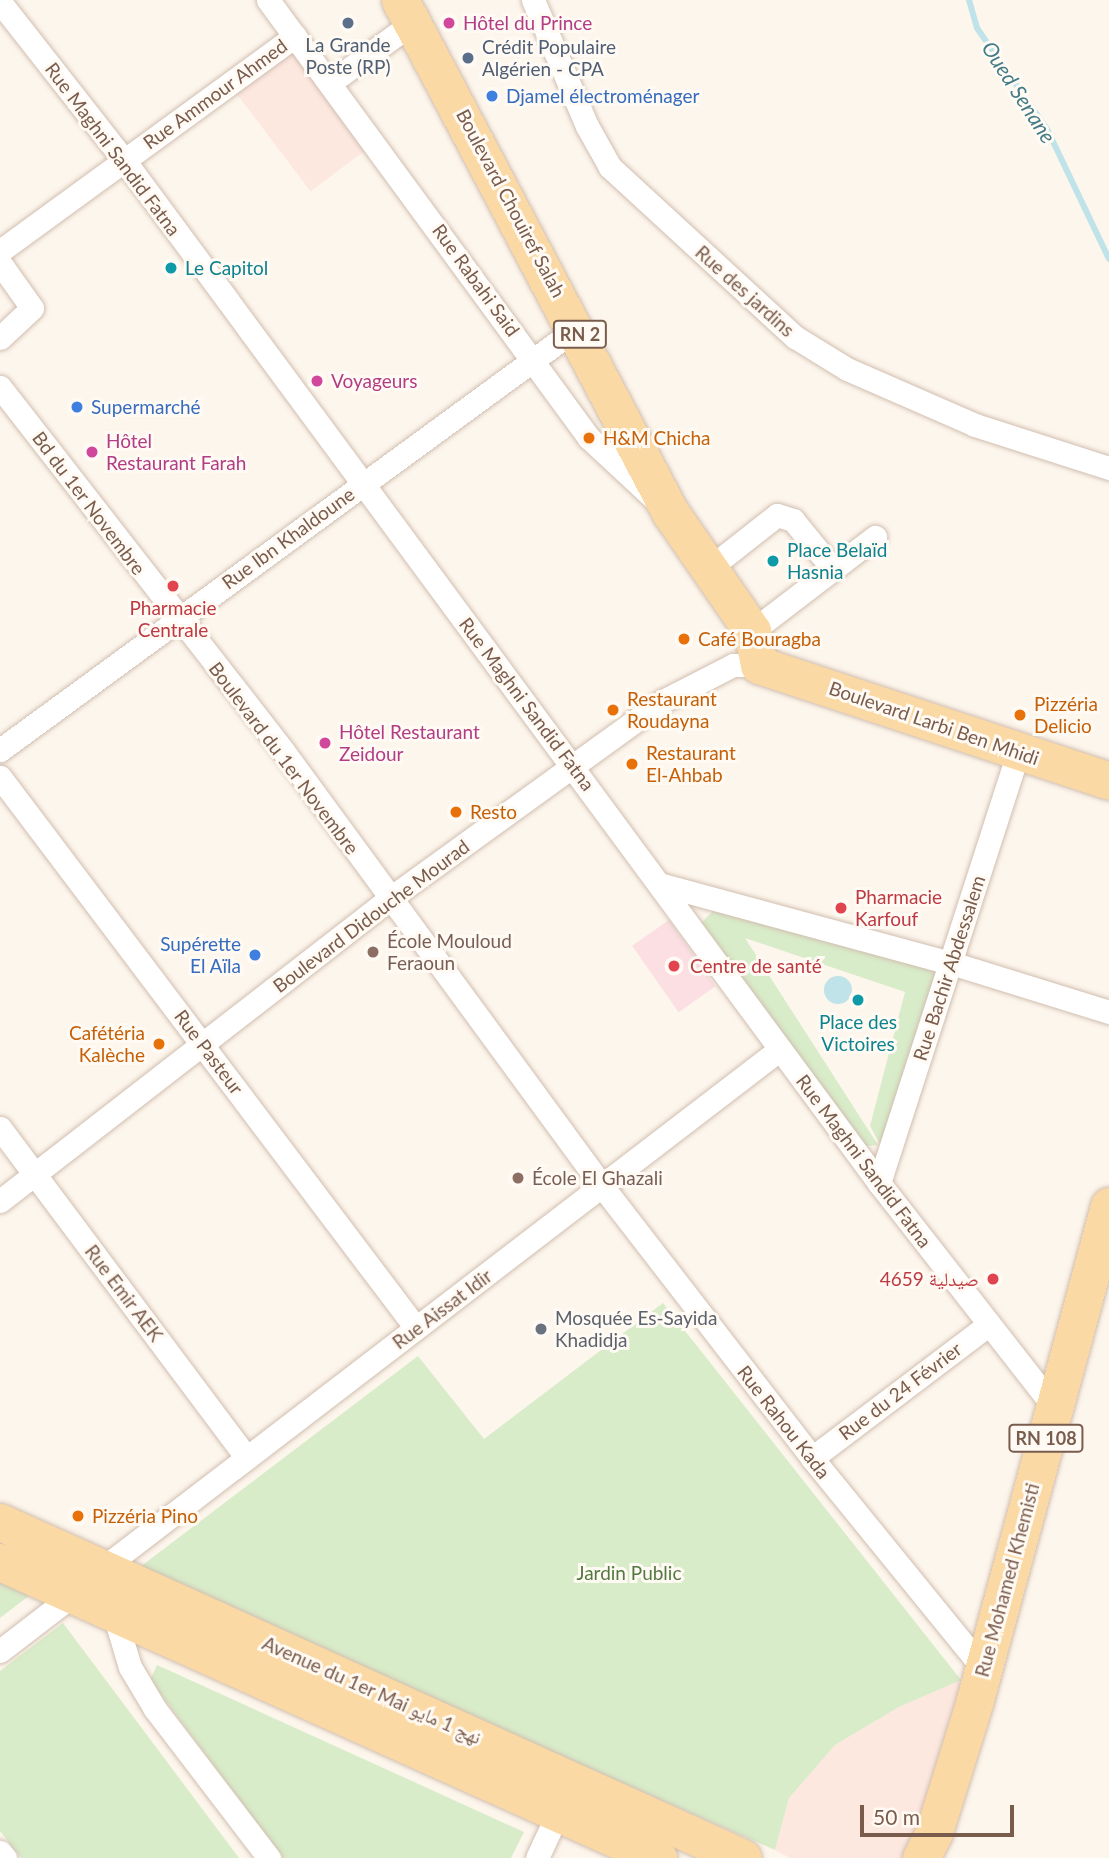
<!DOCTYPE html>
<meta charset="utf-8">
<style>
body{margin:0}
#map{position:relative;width:1109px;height:1858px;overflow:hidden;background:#fdf6ec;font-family:Lato,"Noto Naskh Arabic",sans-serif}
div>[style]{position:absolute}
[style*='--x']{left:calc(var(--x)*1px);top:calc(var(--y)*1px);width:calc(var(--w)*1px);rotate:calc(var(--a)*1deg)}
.commercial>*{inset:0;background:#fde8e0;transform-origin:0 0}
.medical>*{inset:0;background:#fbdfe3;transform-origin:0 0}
.green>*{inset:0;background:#d8ecc9}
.water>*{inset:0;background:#bfe3e8}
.round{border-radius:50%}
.stream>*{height:6px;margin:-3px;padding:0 3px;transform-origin:3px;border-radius:3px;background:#bfe3e8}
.roads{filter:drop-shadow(0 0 2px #d1beb0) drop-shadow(0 0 2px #d1beb0)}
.street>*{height:23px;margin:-11.5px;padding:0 11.5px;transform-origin:11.5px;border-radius:11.5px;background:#fff}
.primary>*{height:37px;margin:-18.5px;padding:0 18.5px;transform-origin:18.5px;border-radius:18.5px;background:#fbd9a5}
.dots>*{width:19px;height:19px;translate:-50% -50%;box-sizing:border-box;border:4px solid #fffaf3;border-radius:50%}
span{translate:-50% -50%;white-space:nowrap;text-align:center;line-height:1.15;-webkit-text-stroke:6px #fffaf3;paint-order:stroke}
.shield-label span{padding:2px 5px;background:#fffaf3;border:2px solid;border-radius:5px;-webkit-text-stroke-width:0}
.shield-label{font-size:18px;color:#7a5c4d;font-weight:700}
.hotel-label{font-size:19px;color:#b23c85}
.left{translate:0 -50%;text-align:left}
.service-label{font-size:19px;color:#4e5e75}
.street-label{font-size:19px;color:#7a5c4d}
.shop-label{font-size:19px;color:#366cbe}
.right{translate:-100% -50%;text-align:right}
.culture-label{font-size:19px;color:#0d838f}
.food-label{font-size:19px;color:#c56008}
.health-label{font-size:19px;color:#be3a42}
.education-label{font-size:19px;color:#785e54}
.worship-label{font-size:19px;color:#5b616d}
.park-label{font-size:19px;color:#537a41}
.water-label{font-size:21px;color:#437c86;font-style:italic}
.scale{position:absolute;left:860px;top:1805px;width:154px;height:32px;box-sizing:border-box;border:4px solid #7a5c4d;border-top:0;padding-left:9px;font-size:21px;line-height:24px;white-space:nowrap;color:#7a5c4d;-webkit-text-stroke:5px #fffaf3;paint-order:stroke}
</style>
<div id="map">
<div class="commercial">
<i style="left:293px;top:47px;width:126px;height:73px;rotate:53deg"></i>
<i style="clip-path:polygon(961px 1680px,928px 1813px,908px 1858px,790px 1858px,775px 1850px,789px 1798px,835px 1745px,899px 1707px)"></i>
</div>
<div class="medical">
<i style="left:669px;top:920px;width:81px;height:45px;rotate:55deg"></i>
</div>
<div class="green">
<i style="clip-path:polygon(717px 907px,944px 967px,881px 1146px,870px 1126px,905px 992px,745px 938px,878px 1145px,866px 1146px,699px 925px)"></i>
<i style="clip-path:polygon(663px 1303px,961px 1680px,899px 1707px,835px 1745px,789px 1798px,775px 1850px,136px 1570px,418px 1356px,484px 1439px)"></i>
<i style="clip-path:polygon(0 1568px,30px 1595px,0 1618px)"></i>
<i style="clip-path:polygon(63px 1623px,239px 1858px,21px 1858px,0 1831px,0 1671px)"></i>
<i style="clip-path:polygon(157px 1665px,524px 1832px,511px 1858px,283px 1858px,150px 1680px)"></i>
</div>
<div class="water">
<i class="round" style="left:824px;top:976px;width:28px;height:28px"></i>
</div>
<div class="stream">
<i style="--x:969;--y:0;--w:29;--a:74"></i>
<i style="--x:977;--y:28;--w:123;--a:55.3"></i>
<i style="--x:1047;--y:129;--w:144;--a:64.5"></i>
</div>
<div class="roads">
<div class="street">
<i style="--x:268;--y:0;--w:543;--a:53.76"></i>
<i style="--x:589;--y:438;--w:97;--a:42.9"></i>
<i style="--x:533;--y:0;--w:137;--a:66.8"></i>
<i style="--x:587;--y:126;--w:47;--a:60.7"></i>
<i style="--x:610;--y:167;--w:251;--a:42.6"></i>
<i style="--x:795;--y:337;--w:61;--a:31.6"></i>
<i style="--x:847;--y:369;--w:140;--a:23.6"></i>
<i style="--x:975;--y:425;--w:141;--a:17.8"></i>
<i style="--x:0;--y:2;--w:201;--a:51.9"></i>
<i style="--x:124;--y:160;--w:1271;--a:53.57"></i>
<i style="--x:879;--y:1183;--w:284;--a:52"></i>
<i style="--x:331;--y:82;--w:104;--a:-36"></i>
<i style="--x:0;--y:251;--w:365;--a:-36.1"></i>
<i style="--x:0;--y:263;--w:55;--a:54.6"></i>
<i style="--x:32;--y:308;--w:44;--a:136.8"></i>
<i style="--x:0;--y:387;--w:462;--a:52.1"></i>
<i style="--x:284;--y:752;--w:538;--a:53.77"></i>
<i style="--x:602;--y:1186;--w:344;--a:52.3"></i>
<i style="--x:812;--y:1458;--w:273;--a:50.9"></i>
<i style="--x:707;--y:570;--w:89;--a:-38.2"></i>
<i style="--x:777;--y:515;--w:17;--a:17"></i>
<i style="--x:793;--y:520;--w:63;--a:50.8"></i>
<i style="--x:752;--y:631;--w:155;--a:-37.4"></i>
<i style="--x:0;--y:750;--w:715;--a:-36.18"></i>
<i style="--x:0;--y:777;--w:690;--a:52.95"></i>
<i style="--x:663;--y:885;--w:298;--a:15.2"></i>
<i style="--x:951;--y:963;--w:165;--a:17.2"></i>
<i style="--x:0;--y:1128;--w:412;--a:53.2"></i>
<i style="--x:879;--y:1183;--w:452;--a:-72.1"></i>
<i style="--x:0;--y:1201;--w:492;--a:-37.8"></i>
<i style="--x:389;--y:899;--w:338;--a:-35.9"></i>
<i style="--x:663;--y:701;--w:79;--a:-27.2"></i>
<i style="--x:733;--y:665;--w:26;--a:0"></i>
<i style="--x:812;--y:1458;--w:222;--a:-37.1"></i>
<i style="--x:103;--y:1568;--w:853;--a:-37.47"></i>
<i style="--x:114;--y:1614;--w:55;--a:73.2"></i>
<i style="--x:130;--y:1667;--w:49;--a:59.2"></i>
<i style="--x:155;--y:1709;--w:188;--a:52.6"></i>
<i style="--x:0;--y:1651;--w:92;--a:-37.5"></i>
<i style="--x:0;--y:1852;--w:8;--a:50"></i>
<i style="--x:537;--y:1858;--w:50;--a:-65"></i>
</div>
<div class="primary">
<i style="--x:400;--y:0;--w:579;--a:62.2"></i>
<i style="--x:670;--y:512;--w:145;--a:55.4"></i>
<i style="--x:752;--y:631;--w:35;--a:78"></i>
<i style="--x:759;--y:665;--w:369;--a:18.3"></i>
<i style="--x:0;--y:1522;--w:815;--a:24.33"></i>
<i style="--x:0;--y:1562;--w:722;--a:24.22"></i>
<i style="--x:921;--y:1858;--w:29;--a:-63"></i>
<i style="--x:934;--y:1832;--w:138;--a:-72.7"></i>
<i style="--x:975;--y:1700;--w:512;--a:-74.82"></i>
</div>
</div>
<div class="dots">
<i style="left:348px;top:23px;background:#5c6f8a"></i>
<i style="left:449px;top:23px;background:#d1479c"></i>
<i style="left:468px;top:58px;background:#5c6f8a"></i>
<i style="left:492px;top:96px;background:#3f7fe0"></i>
<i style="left:171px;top:268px;background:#0f9aa8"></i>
<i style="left:317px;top:381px;background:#d1479c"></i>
<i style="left:77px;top:407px;background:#3f7fe0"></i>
<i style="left:589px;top:438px;background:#e8710a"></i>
<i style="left:92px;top:452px;background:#d1479c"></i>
<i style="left:773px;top:561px;background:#0f9aa8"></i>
<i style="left:173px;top:586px;background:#e0444e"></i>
<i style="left:684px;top:639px;background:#e8710a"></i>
<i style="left:613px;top:710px;background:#e8710a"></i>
<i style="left:1020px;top:715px;background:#e8710a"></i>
<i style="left:325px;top:743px;background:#d1479c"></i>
<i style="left:632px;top:764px;background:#e8710a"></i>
<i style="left:456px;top:812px;background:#e8710a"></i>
<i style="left:841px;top:908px;background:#e0444e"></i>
<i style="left:373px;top:952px;background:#8d6e63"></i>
<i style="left:255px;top:955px;background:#3f7fe0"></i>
<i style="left:674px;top:966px;background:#e0444e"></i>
<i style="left:858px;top:1000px;background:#0f9aa8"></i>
<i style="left:159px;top:1044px;background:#e8710a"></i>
<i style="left:518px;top:1178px;background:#8d6e63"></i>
<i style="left:993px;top:1279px;background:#e0444e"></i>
<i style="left:541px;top:1329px;background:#6b7280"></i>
<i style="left:78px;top:1516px;background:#e8710a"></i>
</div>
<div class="shield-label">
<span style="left:580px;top:334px">RN 2</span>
<span style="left:1046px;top:1438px">RN 108</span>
</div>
<div class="hotel-label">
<span class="left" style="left:463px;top:23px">Hôtel du Prince</span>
<span class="left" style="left:331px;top:381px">Voyageurs</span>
<span class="left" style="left:106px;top:452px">Hôtel<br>Restaurant Farah</span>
<span class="left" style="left:339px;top:743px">Hôtel Restaurant<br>Zeidour</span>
</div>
<div class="service-label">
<span style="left:348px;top:56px">La Grande<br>Poste (RP)</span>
<span class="left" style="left:482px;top:58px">Crédit Populaire<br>Algérien - CPA</span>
</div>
<div class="street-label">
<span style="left:215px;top:94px;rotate:-36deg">Rue Ammour Ahmed</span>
<span style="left:113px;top:149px;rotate:53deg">Rue Maghni Sandid Fatna</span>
<span style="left:511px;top:203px;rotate:62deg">Boulevard Chouiref Salah</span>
<span style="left:476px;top:280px;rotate:54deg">Rue Rabahi Said</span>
<span style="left:745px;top:291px;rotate:42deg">Rue des jardins</span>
<span style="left:89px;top:503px;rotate:53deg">Bd du 1er Novembre</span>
<span style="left:288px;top:538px;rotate:-36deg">Rue Ibn Khaldoune</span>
<span style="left:527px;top:704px;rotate:53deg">Rue Maghni Sandid Fatna</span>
<span style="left:934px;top:723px;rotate:19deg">Boulevard Larbi Ben Mhidi</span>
<span style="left:284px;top:758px;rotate:53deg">Boulevard du 1er Novembre</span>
<span style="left:371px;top:916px;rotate:-37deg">Boulevard Didouche Mourad</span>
<span style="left:949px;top:968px;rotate:-72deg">Rue Bachir Abdessalem</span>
<span style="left:209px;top:1052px;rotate:53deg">Rue Pasteur</span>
<span style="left:864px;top:1161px;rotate:53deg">Rue Maghni Sandid Fatna</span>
<span style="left:124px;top:1293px;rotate:53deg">Rue Emir AEK</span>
<span style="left:442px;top:1309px;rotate:-37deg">Rue Aissat Idir</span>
<span style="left:900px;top:1391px;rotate:-37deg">Rue du 24 Février</span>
<span style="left:784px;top:1422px;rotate:52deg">Rue Rahou Kada</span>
<span style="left:1007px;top:1580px;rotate:-75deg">Rue Mohamed Khemisti</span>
<span style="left:372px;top:1690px;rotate:24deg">Avenue du 1er Mai نهج 1 مايو</span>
</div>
<div class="shop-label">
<span class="left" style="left:506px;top:96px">Djamel électroménager</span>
<span class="left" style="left:91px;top:407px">Supermarché</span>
<span class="right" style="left:241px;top:955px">Supérette<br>El Aïla</span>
</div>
<div class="culture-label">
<span class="left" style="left:185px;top:268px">Le Capitol</span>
<span class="left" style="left:787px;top:561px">Place Belaïd<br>Hasnia</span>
<span style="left:858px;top:1033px">Place des<br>Victoires</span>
</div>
<div class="food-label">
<span class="left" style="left:603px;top:438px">H&amp;M Chicha</span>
<span class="left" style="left:698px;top:639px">Café Bouragba</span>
<span class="left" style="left:627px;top:710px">Restaurant<br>Roudayna</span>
<span class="left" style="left:1034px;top:715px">Pizzéria<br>Delicio</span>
<span class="left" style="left:646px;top:764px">Restaurant<br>El-Ahbab</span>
<span class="left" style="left:470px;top:812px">Resto</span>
<span class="right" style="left:145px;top:1044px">Cafétéria<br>Kalèche</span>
<span class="left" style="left:92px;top:1516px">Pizzéria Pino</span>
</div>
<div class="health-label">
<span style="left:173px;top:619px">Pharmacie<br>Centrale</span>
<span class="left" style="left:855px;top:908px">Pharmacie<br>Karfouf</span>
<span class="left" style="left:690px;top:966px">Centre de santé</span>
<span class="right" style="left:979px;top:1279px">صيدلية 4659</span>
</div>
<div class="education-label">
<span class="left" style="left:387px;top:952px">École Mouloud<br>Feraoun</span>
<span class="left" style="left:532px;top:1178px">École El Ghazali</span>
</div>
<div class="worship-label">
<span class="left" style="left:555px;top:1329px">Mosquée Es-Sayida<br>Khadidja</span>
</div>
<div class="park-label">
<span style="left:629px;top:1573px">Jardin Public</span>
</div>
<div class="water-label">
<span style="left:1019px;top:92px;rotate:57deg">Oued Senane</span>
</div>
<div class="scale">50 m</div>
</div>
